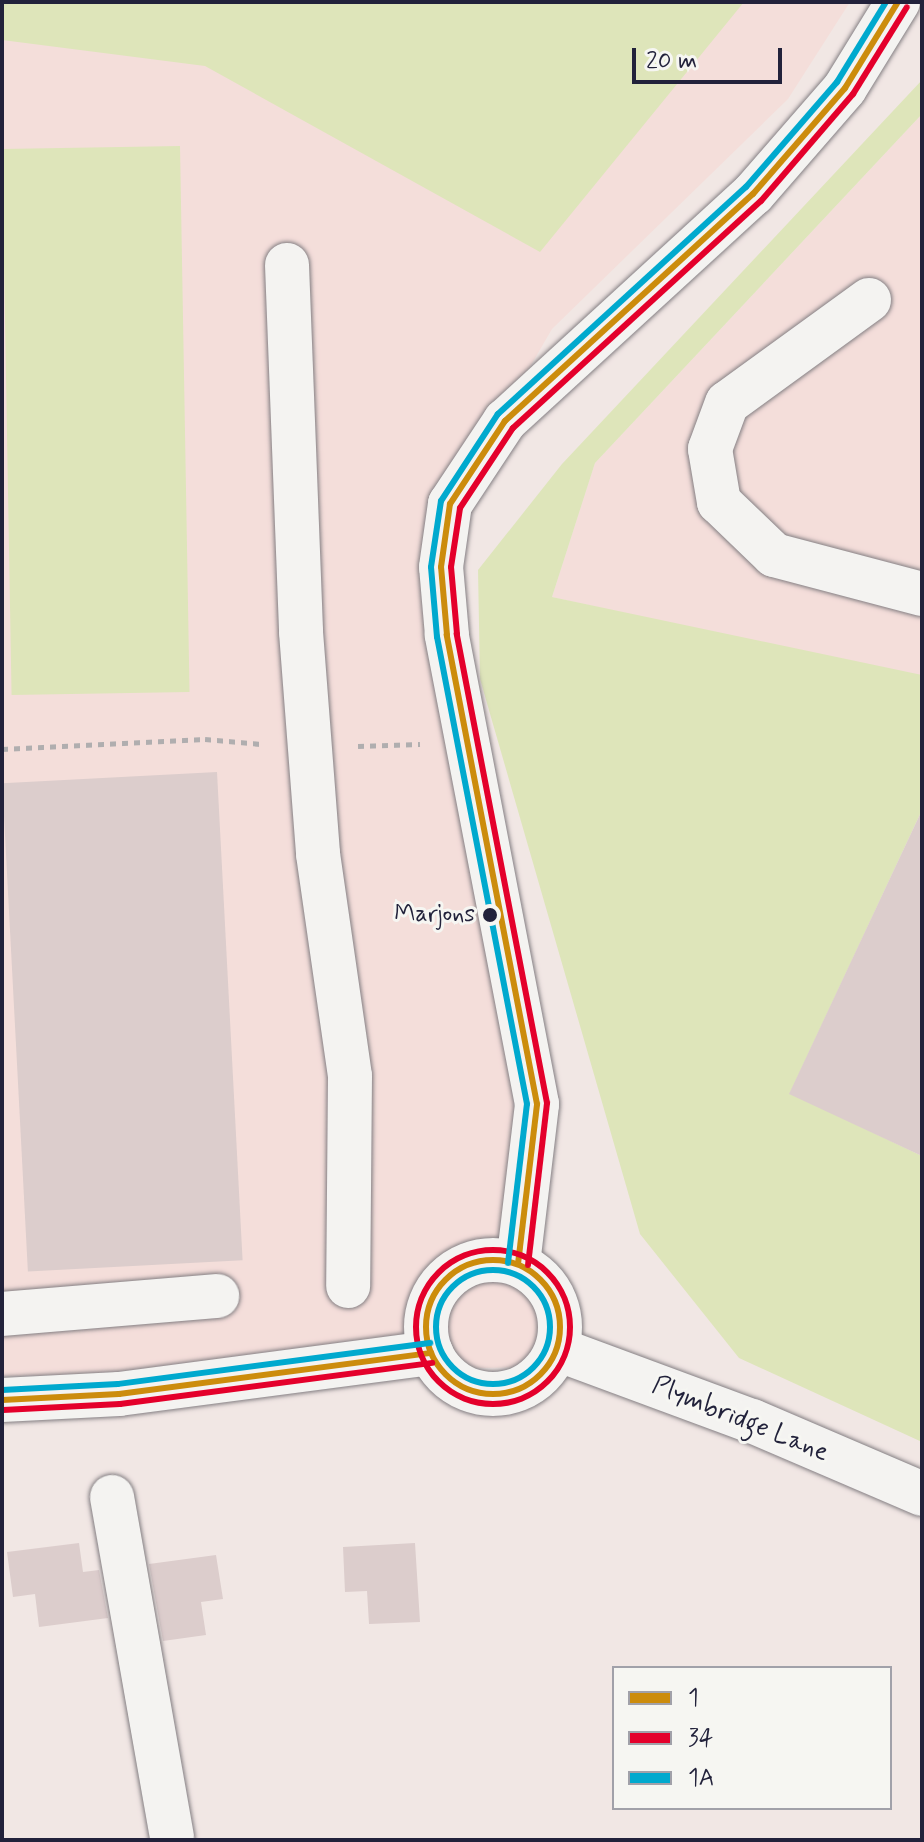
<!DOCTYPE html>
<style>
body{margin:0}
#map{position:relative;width:924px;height:1842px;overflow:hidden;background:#f1e7e4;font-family:Mynerve,sans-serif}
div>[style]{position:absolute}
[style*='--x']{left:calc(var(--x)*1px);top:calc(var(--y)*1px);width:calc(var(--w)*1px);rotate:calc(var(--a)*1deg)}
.built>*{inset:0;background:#f4deda}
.green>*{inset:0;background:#dee5ba;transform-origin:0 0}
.building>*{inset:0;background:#dccdcc;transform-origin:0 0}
.path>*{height:5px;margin-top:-2.5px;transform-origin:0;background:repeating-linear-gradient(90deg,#b0aeaf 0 6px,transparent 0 12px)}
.roads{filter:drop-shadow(0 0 2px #847f83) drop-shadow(0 0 2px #847f83)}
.minor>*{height:44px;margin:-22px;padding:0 22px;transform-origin:22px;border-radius:22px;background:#f4f3f1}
.minor>.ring{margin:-22px;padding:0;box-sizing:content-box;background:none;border:44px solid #f4f3f1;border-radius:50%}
.bus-1>*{height:6px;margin:-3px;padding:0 3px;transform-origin:3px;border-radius:3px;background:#cc8c0c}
.bus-1>.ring{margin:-3px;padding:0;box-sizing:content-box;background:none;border:6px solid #cc8c0c;border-radius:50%}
.bus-2>*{height:6px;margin:-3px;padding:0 3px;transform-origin:3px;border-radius:3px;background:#e4002b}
.bus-2>.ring{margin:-3px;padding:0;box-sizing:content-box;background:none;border:6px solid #e4002b;border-radius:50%}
.bus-3>*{height:6px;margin:-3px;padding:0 3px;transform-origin:3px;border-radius:3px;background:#00a9ce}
.bus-3>.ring{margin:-3px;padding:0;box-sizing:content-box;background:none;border:6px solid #00a9ce;border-radius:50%}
.dots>*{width:22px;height:22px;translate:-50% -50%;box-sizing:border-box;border:4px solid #f6f6f2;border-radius:50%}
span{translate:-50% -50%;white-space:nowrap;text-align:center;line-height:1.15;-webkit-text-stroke:6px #f6f6f2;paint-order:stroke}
.bus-label{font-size:24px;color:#22223b}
.right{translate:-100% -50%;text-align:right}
.street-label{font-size:26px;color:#22223b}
.frame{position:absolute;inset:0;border:4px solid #22223b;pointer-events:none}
.legend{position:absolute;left:612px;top:1666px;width:280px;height:144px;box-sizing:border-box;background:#f6f6f2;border:2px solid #a1a1a9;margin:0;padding:10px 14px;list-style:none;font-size:24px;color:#22223b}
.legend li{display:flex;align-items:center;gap:16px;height:40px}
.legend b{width:40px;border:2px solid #a1a1a9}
.scale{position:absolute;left:632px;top:48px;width:150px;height:36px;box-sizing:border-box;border:4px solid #22223b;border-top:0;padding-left:10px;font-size:24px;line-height:28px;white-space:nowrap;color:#22223b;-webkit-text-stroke:6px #f6f6f2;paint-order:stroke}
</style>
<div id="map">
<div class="built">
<i style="clip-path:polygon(2px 2px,850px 2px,788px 99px,552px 329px,450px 504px,468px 743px,547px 1367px,2px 1376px)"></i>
<i style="clip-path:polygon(922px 114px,922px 680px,552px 597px,595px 463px)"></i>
</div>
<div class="green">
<i style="clip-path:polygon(2px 2px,744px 2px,540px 252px,205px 66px,2px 40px)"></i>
<i style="clip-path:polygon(922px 80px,922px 114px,595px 463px,552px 597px,922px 675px,922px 810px,790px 1093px,922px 1156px,922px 1442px,739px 1358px,640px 1234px,480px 679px,478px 570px,562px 464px)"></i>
<i style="left:180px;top:146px;width:546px;height:178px;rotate:89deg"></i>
</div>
<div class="building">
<i style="left:217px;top:772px;width:489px;height:215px;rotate:87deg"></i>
<i style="clip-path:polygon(922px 810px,922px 1156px,789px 1094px)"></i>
<i style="clip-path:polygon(79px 1543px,83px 1572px,99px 1570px,108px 1618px,39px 1627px,35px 1594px,13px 1597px,7px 1552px)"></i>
<i style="clip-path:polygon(415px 1543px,420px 1622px,369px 1624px,367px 1591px,345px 1592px,343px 1547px)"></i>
<i style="clip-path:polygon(216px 1555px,223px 1599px,201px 1602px,206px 1635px,163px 1641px,149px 1564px)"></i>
</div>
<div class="path">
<i style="--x:358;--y:746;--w:62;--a:-1.8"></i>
<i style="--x:2;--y:749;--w:203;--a:-2.8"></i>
<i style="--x:205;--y:739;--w:56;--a:5.1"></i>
</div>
<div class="roads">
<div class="minor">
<i style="--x:287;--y:265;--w:367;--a:87.8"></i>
<i style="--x:301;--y:632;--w:223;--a:85.6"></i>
<i style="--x:318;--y:854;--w:224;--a:81.8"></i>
<i style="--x:350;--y:1076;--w:210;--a:90.5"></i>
<i style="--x:869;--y:300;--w:175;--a:144"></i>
<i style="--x:727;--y:403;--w:49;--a:110.3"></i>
<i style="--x:710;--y:449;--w:54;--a:80.4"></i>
<i style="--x:719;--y:502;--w:76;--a:43.9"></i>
<i style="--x:774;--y:555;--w:153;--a:14.8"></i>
<i class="ring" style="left:426px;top:1260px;width:90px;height:90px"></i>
<i style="--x:518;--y:1264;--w:161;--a:-83.2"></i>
<i style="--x:537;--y:1104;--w:478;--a:-100.9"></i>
<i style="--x:447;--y:635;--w:68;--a:-95"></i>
<i style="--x:441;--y:567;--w:64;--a:-81.9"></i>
<i style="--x:450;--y:504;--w:100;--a:-56.5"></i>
<i style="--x:505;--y:421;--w:336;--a:-42.5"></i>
<i style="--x:753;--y:194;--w:140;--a:-49"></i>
<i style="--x:845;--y:88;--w:101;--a:-58.4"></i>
<i style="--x:2;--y:1314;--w:216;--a:-4.8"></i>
<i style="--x:557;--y:1349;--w:208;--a:20.3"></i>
<i style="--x:752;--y:1421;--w:185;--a:23.2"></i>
<i style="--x:2;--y:1400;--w:117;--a:-2.9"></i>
<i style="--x:119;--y:1394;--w:315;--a:-7.5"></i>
<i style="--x:112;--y:1497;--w:346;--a:80"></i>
</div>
</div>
<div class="bus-1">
<i class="ring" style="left:426px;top:1260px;width:128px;height:128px"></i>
<i style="--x:518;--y:1264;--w:161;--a:-83.2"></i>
<i style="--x:537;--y:1104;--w:478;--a:-100.9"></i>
<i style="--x:447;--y:635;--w:68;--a:-95"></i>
<i style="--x:441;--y:567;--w:64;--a:-81.9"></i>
<i style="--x:450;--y:504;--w:100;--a:-56.5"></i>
<i style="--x:505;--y:421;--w:336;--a:-42.5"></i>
<i style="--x:753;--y:194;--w:140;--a:-49"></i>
<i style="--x:845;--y:88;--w:101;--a:-58.4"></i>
<i style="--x:2;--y:1400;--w:117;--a:-2.9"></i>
<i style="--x:119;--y:1394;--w:315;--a:-7.5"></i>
</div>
<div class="bus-2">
<i class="ring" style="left:416px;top:1250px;width:148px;height:148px"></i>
<i style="--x:528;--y:1265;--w:163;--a:-83.3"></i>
<i style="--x:547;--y:1103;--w:478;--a:-100.9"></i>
<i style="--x:457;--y:634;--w:67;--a:-95.1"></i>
<i style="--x:451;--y:567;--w:60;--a:-81.3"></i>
<i style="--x:460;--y:508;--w:96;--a:-56.5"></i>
<i style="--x:513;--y:428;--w:336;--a:-42.5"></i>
<i style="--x:761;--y:201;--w:141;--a:-49.3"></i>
<i style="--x:853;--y:94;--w:102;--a:-58.2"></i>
<i style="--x:3;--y:1410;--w:117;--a:-2.9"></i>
<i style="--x:120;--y:1404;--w:315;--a:-7.5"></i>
</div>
<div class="bus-3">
<i style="--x:508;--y:1263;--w:160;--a:-83.2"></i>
<i style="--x:527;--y:1104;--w:476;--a:-100.9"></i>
<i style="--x:437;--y:637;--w:70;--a:-94.9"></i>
<i style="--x:431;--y:567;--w:67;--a:-81.4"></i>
<i style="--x:441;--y:501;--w:104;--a:-56.8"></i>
<i style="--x:498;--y:414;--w:336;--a:-42.5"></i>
<i style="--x:746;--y:187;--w:139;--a:-49.1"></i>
<i style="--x:837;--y:82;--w:94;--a:-58.5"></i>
<i class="ring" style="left:436px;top:1270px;width:108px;height:108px"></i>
<i style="--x:2;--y:1390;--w:116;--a:-3"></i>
<i style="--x:118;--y:1384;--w:315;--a:-7.5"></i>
</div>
<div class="dots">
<i style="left:490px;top:915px;background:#22223b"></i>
</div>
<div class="bus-label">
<span class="right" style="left:475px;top:915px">Marjons</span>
</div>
<div class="street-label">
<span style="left:740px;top:1420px;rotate:22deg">Plymbridge Lane</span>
</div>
<div class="frame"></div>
<ul class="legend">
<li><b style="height:10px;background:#cc8c0c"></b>1</li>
<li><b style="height:10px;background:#e4002b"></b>34</li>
<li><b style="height:10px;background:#00a9ce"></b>1A</li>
</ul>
<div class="scale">20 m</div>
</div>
